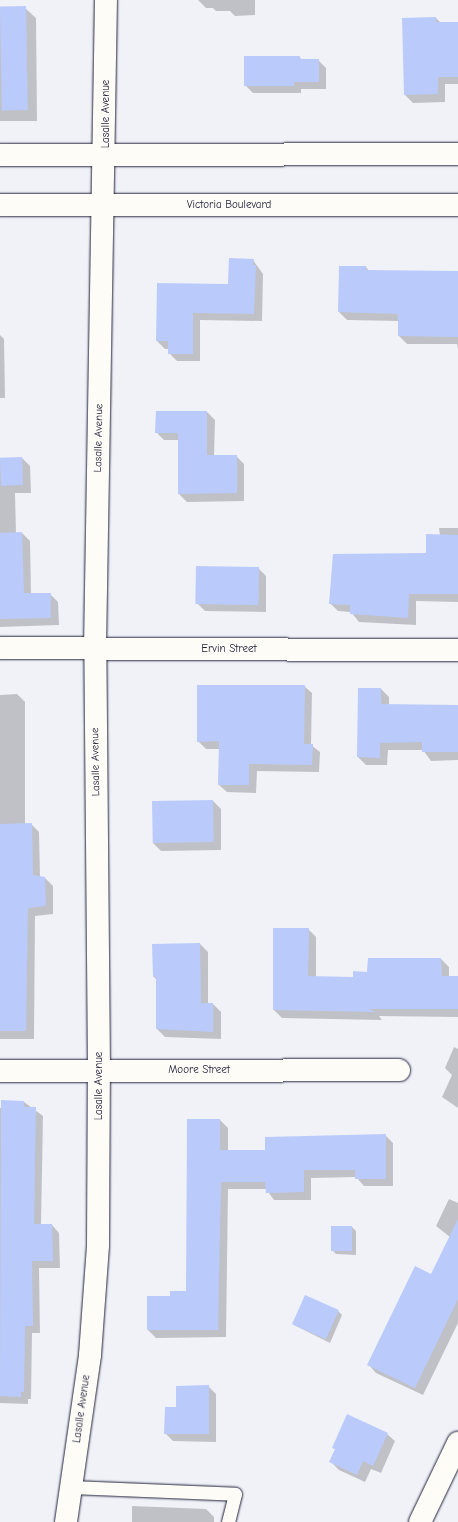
<!DOCTYPE html>
<style>
body{margin:0}
#map{position:relative;width:458px;height:1522px;overflow:hidden;background:#f0f2f8;font-family:"Comic Neue",sans-serif}
div>[style]{position:absolute}
[style*='--x']{left:calc(var(--x)*1px);top:calc(var(--y)*1px);width:calc(var(--w)*1px);rotate:calc(var(--a)*1deg)}
.shadow>*{inset:0;background:#0003}
.building>*{inset:0;background:#bacbfb;transform-origin:0 0}
.roads{filter:drop-shadow(0 0 1px #22223b) drop-shadow(0 0 1px #22223b)}
.service>*{height:13px;margin:-6.5px;padding:0 6.5px;transform-origin:6.5px;border-radius:6.5px;background:#fdfcf7}
.minor>*{height:22px;margin:-11px;padding:0 11px;transform-origin:11px;border-radius:11px;background:#fdfcf7}
.secondary>*{height:22px;margin:-11px;padding:0 11px;transform-origin:11px;border-radius:11px;background:#fdfcf7}
span{translate:-50% -50%;white-space:nowrap;text-align:center;line-height:1.15;-webkit-text-stroke:3px #fdfcf7;paint-order:stroke}
.street-label{font-size:11px;color:#22223b}
</style>
<div id="map">
<div class="shadow">
<i style="clip-path:polygon(198px 0,255px 0,255px 15px,235px 16px,230px 11px,216px 11px,213px 8px,206px 8px)"></i>
<i style="clip-path:polygon(0 8px,25px 8px,36px 18px,37px 121px,0 121px)"></i>
<i style="clip-path:polygon(436px 18px,441px 23px,458px 23px,458px 84px,445px 84px,445px 102px,413px 103px,405px 95px)"></i>
<i style="clip-path:polygon(299px 57px,303px 60px,318px 60px,326px 68px,326px 89px,301px 89px,301px 93px,253px 93px,245px 85px)"></i>
<i style="clip-path:polygon(253px 260px,263px 274px,262px 321px,200px 320px,200px 361px,177px 361px,169px 353px,169px 349px,165px 349px,157px 341px,158px 284px,229px 285px)"></i>
<i style="clip-path:polygon(340px 267px,366px 267px,369px 271px,458px 271px,458px 349px,457px 344px,407px 344px,399px 336px,399px 321px,347px 320px,339px 312px)"></i>
<i style="clip-path:polygon(0 335px,4px 339px,5px 398px,0 398px)"></i>
<i style="clip-path:polygon(207px 412px,215px 420px,214px 456px,236px 456px,244px 464px,244px 501px,187px 502px,179px 494px,179px 440px,164px 440px,156px 432px)"></i>
<i style="clip-path:polygon(0 458px,22px 458px,30px 466px,31px 493px,15px 493px,16px 533px,22px 533px,30px 541px,31px 594px,50px 594px,58px 602px,59px 625px,0 627px)"></i>
<i style="clip-path:polygon(439px 528px,458px 528px,458px 602px,416px 601px,416px 625px,359px 622px,351px 612px,338px 611px,330px 603px,427px 554px,440px 536px)"></i>
<i style="clip-path:polygon(258px 568px,266px 576px,266px 612px,205px 611px,197px 603px)"></i>
<i style="clip-path:polygon(304px 686px,312px 693px,311px 745px,320px 752px,319px 772px,257px 771px,256px 793px,227px 792px,219px 785px,220px 749px,206px 749px,198px 741px)"></i>
<i style="clip-path:polygon(381px 689px,389px 697px,389px 705px,458px 706px,458px 760px,431px 761px,423px 750px,388px 750px,387px 765px,366px 765px,358px 757px)"></i>
<i style="clip-path:polygon(17px 694px,25px 702px,25px 825px,31px 824px,39px 832px,40px 877px,45px 878px,53px 886px,53px 914px,35px 916px,34px 1039px,0 1039px,0 695px)"></i>
<i style="clip-path:polygon(213px 801px,221px 809px,221px 850px,161px 851px,153px 843px)"></i>
<i style="clip-path:polygon(274px 929px,308px 929px,316px 937px,316px 977px,354px 978px,368px 973px,369px 959px,441px 959px,449px 967px,449px 977px,458px 977px,458px 1017px,379px 1016px,382px 1020px,282px 1018px,274px 1010px)"></i>
<i style="clip-path:polygon(200px 944px,208px 952px,208px 1004px,213px 1004px,221px 1012px,221px 1039px,165px 1037px,157px 1029px,157px 980px,154px 977px)"></i>
<i style="clip-path:polygon(454px 1047px,458px 1049px,458px 1108px,442px 1097px,452px 1075px,445px 1068px)"></i>
<i style="clip-path:polygon(24px 1102px,43px 1116px,41px 1225px,52px 1225px,59px 1233px,60px 1268px,39px 1268px,40px 1333px,32px 1333px,31px 1399px,28px 1399px,28px 1404px,0 1403px,0 1108px)"></i>
<i style="clip-path:polygon(220px 1120px,228px 1128px,228px 1151px,266px 1151px,385px 1135px,393px 1143px,393px 1186px,364px 1186px,356px 1177px,311px 1178px,311px 1200px,274px 1200px,266px 1189px,228px 1189px,226px 1337px,156px 1338px,148px 1330px,171px 1297px,187px 1292px)"></i>
<i style="clip-path:polygon(449px 1199px,458px 1203px,458px 1323px,423px 1395px,376px 1373px,369px 1365px,432px 1275px,450px 1237px,436px 1226px)"></i>
<i style="clip-path:polygon(352px 1227px,356px 1231px,356px 1255px,336px 1254px,332px 1250px)"></i>
<i style="clip-path:polygon(338px 1311px,342px 1315px,330px 1343px,294px 1325px)"></i>
<i style="clip-path:polygon(208px 1386px,216px 1394px,216px 1442px,173px 1441px,165px 1433px)"></i>
<i style="clip-path:polygon(387px 1434px,395px 1441px,381px 1473px,371px 1469px,365px 1482px,339px 1470px,331px 1462px,336px 1450px,333px 1447px)"></i>
<i style="clip-path:polygon(132px 1506px,206px 1509px,214px 1517px,214px 1522px,132px 1522px)"></i>
</div>
<div class="building">
<i style="left:26px;top:6px;width:104px;height:26px;rotate:89deg"></i>
<i style="clip-path:polygon(436px 17px,436px 22px,458px 22px,458px 77px,438px 77px,438px 94px,404px 95px,402px 18px)"></i>
<i style="clip-path:polygon(244px 56px,300px 56px,300px 59px,319px 59px,319px 82px,294px 82px,294px 86px,244px 86px)"></i>
<i style="clip-path:polygon(229px 258px,254px 259px,253px 265px,256px 265px,254px 314px,193px 313px,193px 354px,168px 354px,168px 341px,156px 341px,157px 283px,228px 284px)"></i>
<i style="clip-path:polygon(339px 266px,366px 266px,366px 270px,458px 271px,458px 337px,398px 336px,398px 314px,338px 312px)"></i>
<i style="clip-path:polygon(156px 411px,207px 411px,207px 455px,237px 455px,237px 493px,178px 494px,178px 433px,155px 433px)"></i>
<i style="left:22px;top:457px;width:28px;height:22px;rotate:88deg"></i>
<i style="clip-path:polygon(22px 532px,24px 593px,51px 593px,51px 618px,0 619px,0 533px)"></i>
<i style="clip-path:polygon(426px 534px,458px 535px,458px 594px,409px 594px,408px 618px,350px 614px,350px 605px,329px 604px,333px 554px,426px 553px)"></i>
<i style="left:196px;top:566px;width:63px;height:38px;rotate:1deg"></i>
<i style="clip-path:polygon(197px 685px,305px 685px,304px 744px,313px 744px,312px 765px,249px 764px,249px 785px,218px 785px,219px 741px,197px 742px)"></i>
<i style="clip-path:polygon(358px 688px,381px 688px,381px 704px,458px 705px,458px 752px,422px 752px,422px 742px,380px 743px,380px 758px,357px 757px)"></i>
<i style="left:213px;top:800px;width:42px;height:61px;rotate:89deg"></i>
<i style="clip-path:polygon(32px 823px,33px 875px,45px 877px,46px 906px,28px 908px,26px 1031px,0 1031px,0 824px)"></i>
<i style="clip-path:polygon(273px 928px,309px 928px,308px 976px,353px 977px,353px 971px,367px 972px,368px 958px,441px 958px,442px 976px,458px 976px,458px 1009px,369px 1009px,376px 1012px,273px 1010px)"></i>
<i style="clip-path:polygon(200px 943px,201px 1003px,213px 1003px,213px 1032px,156px 1029px,156px 977px,153px 977px,152px 944px)"></i>
<i style="clip-path:polygon(1px 1100px,24px 1101px,24px 1107px,36px 1107px,34px 1224px,52px 1224px,53px 1261px,32px 1261px,33px 1326px,25px 1326px,24px 1392px,21px 1392px,21px 1397px,0 1396px)"></i>
<i style="clip-path:polygon(187px 1119px,220px 1119px,220px 1150px,265px 1150px,265px 1137px,386px 1134px,386px 1179px,355px 1179px,355px 1170px,304px 1170px,304px 1192px,266px 1193px,265px 1182px,221px 1182px,218px 1330px,147px 1330px,147px 1296px,170px 1296px,170px 1291px,186px 1291px)"></i>
<i style="clip-path:polygon(458px 1219px,458px 1299px,415px 1388px,367px 1365px,415px 1266px,431px 1274px)"></i>
<i style="left:331px;top:1226px;width:21px;height:25px"></i>
<i style="left:305px;top:1295px;width:37px;height:32px;rotate:24deg"></i>
<i style="clip-path:polygon(209px 1385px,209px 1434px,164px 1434px,165px 1407px,176px 1407px,176px 1386px)"></i>
<i style="clip-path:polygon(347px 1414px,388px 1433px,373px 1466px,363px 1461px,357px 1475px,329px 1462px,335px 1449px,332px 1448px)"></i>
</div>
<div class="roads">
<div class="service">
<i style="--x:71;--y:1487;--w:164;--a:2.4"></i>
<i style="--x:235;--y:1494;--w:29;--a:104"></i>
</div>
<div class="minor">
<i style="--x:0;--y:648;--w:458;--a:0.3"></i>
<i style="--x:0;--y:1071;--w:399;--a:-0.1"></i>
<i style="--x:420;--y:1522;--w:88;--a:-64.3"></i>
</div>
<div class="secondary">
<i style="--x:0;--y:155;--w:458;--a:-0.1"></i>
<i style="--x:0;--y:205;--w:458;--a:0"></i>
<i style="--x:66;--y:1522;--w:169;--a:-81.8"></i>
<i style="--x:90;--y:1355;--w:110;--a:-85.8"></i>
<i style="--x:98;--y:1245;--w:175;--a:-89.7"></i>
<i style="--x:99;--y:1070;--w:422;--a:-90.5"></i>
<i style="--x:95;--y:648;--w:648;--a:-89.03"></i>
</div>
</div>
<div class="street-label">
<span style="left:106px;top:114px;rotate:-90deg">Lasalle Avenue</span>
<span style="left:229px;top:205px">Victoria Boulevard</span>
<span style="left:99px;top:438px;rotate:-89deg">Lasalle Avenue</span>
<span style="left:229px;top:649px">Ervin Street</span>
<span style="left:96px;top:762px;rotate:-91deg">Lasalle Avenue</span>
<span style="left:199px;top:1070px">Moore Street</span>
<span style="left:99px;top:1086px;rotate:-90deg">Lasalle Avenue</span>
<span style="left:82px;top:1409px;rotate:-82deg">Lasalle Avenue</span>
</div>
</div>
